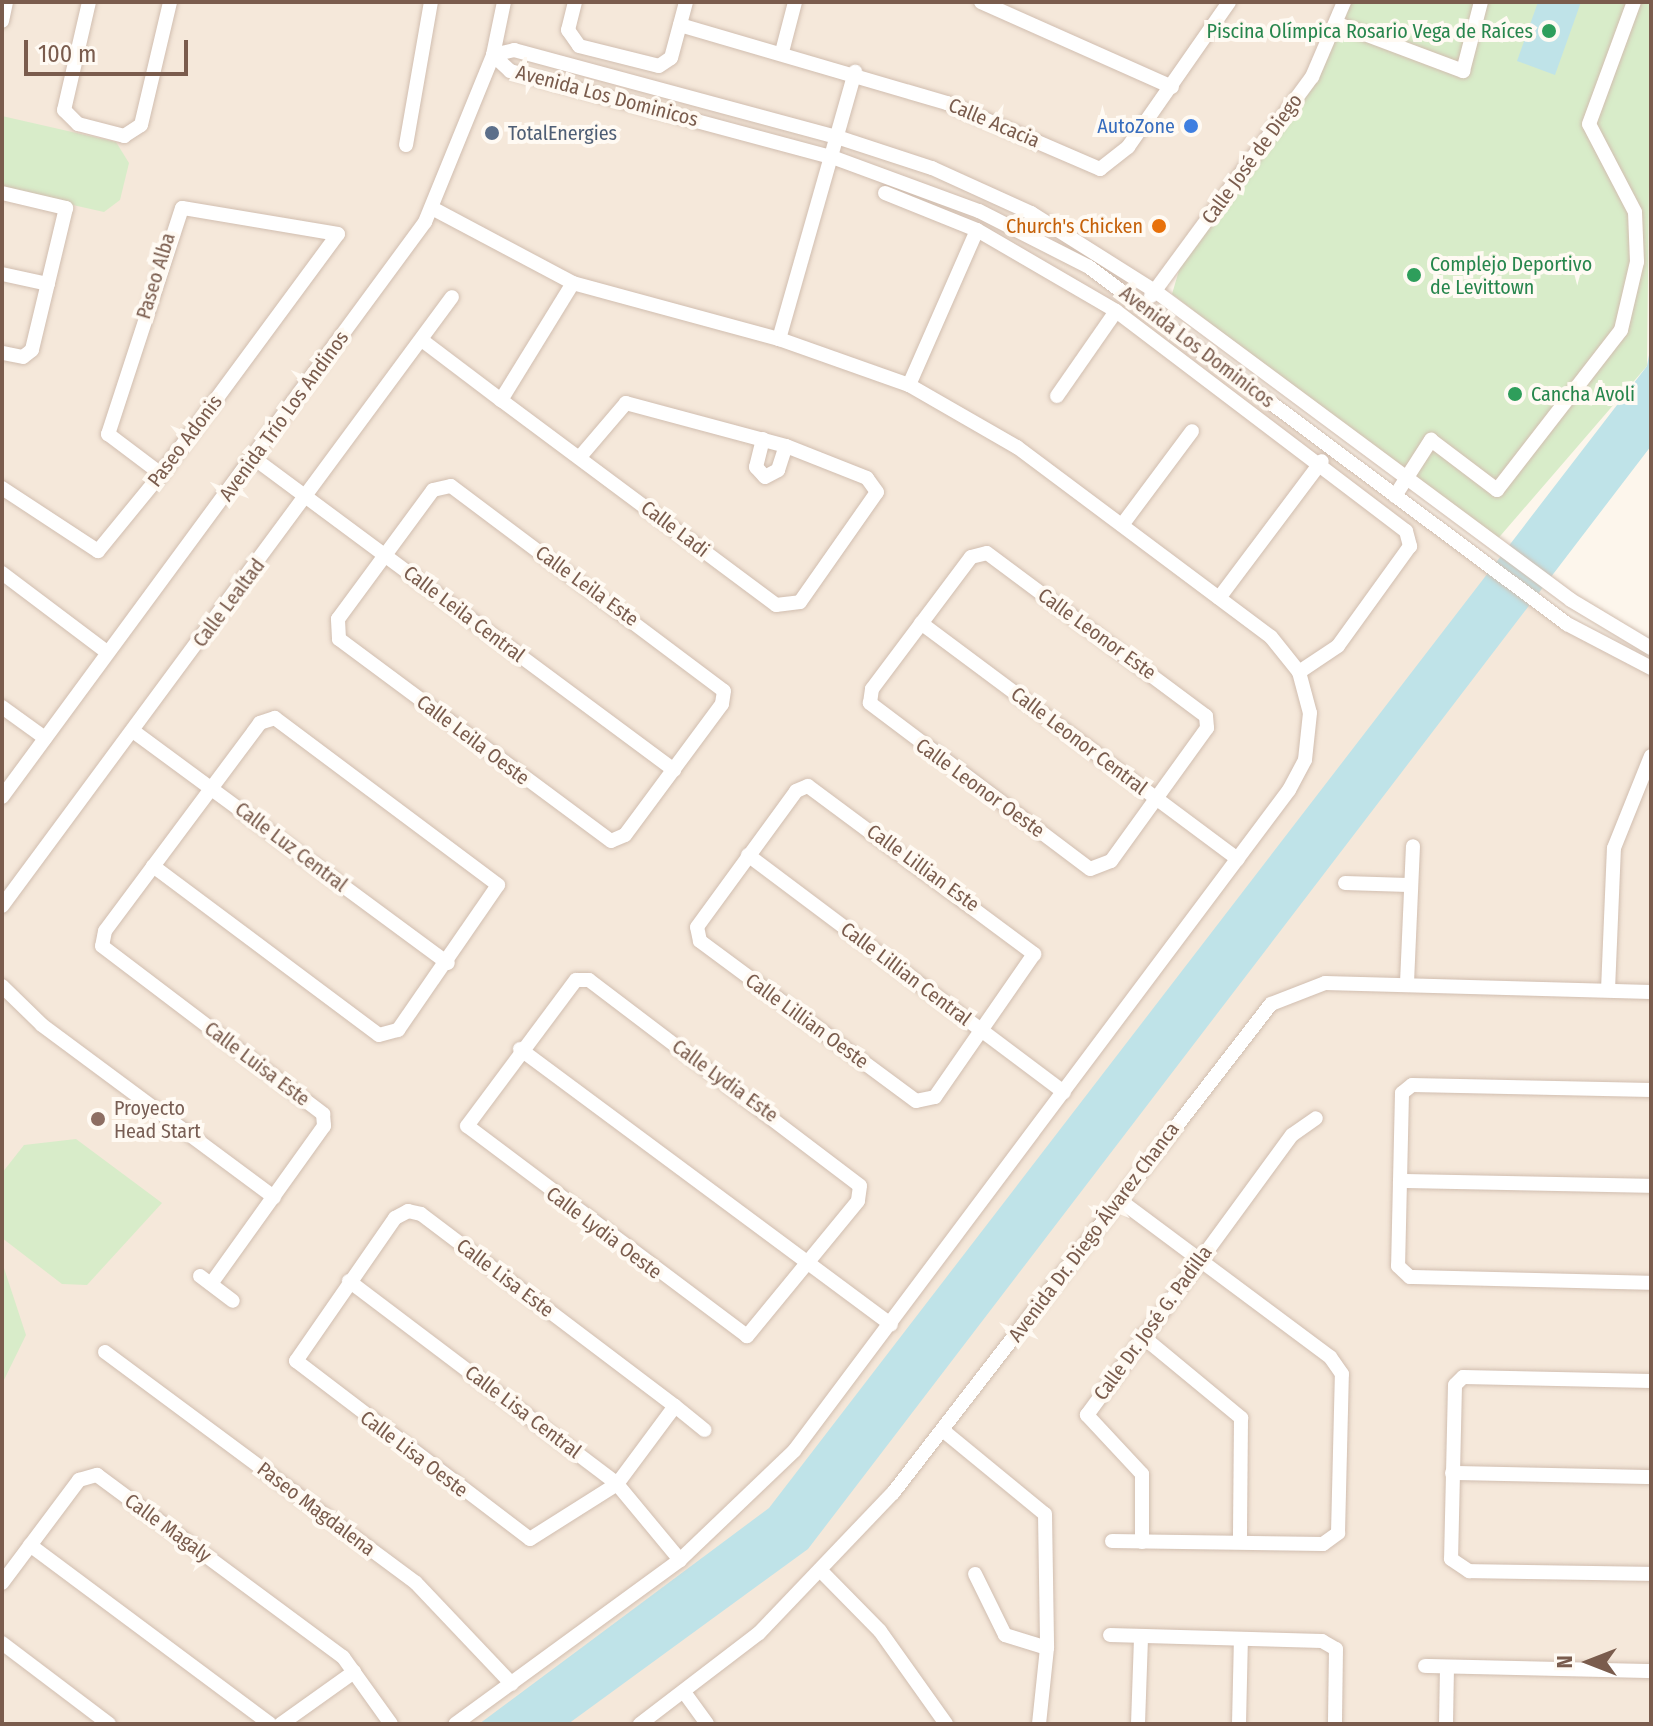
<!DOCTYPE html>
<meta charset="utf-8">
<style>
body{margin:0}
#map{position:relative;width:1653px;height:1726px;overflow:hidden;background:#fdf6ec;font-family:"Fira Sans Condensed",sans-serif}
div>[style]{position:absolute}
[style*='--x']{left:calc(var(--x)*1px);top:calc(var(--y)*1px);width:calc(var(--w)*1px);rotate:calc(var(--a)*1deg)}
.residential>*{inset:0;background:#f5e8da}
.green>*{inset:0;background:#d8ecc9}
.water>*{inset:0;background:#bfe3e8}
.roads{filter:drop-shadow(0 0 2px #d1beb0) drop-shadow(0 0 2px #d1beb0)}
.minor>*{height:14px;margin:-7px;padding:0 7px;transform-origin:7px;border-radius:7px;background:#fff}
.dots>*{width:22px;height:22px;translate:-50% -50%;box-sizing:border-box;border:4px solid #fffaf3;border-radius:50%}
span{translate:-50% -50%;white-space:nowrap;text-align:center;line-height:1.15;-webkit-text-stroke:8px #fffaf3;paint-order:stroke}
.leisure-label{font-size:20px;color:#27864d}
.right{translate:-100% -50%;text-align:right}
.left{translate:0 -50%;text-align:left}
.street-label{font-size:20px;color:#7a5c4d}
.shop-label{font-size:20px;color:#366cbe}
.service-label{font-size:20px;color:#4e5e75}
.food-label{font-size:20px;color:#c56008}
.education-label{font-size:20px;color:#785e54}
.frame{position:absolute;inset:0;border:4px solid #7a5c4d;pointer-events:none}
.north{position:absolute;left:1549px;top:1622px;width:80px;height:80px;-webkit-text-stroke:6px #fffaf3;paint-order:stroke;rotate:270deg;font-size:22px;font-weight:700;line-height:32px;text-align:center;color:#7a5c4d}
.north::after{content:'';display:block;margin:auto;width:28px;height:36px;background:#7a5c4d;clip-path:polygon(50% 0,100% 100%,50% 72%,0 100%)}
.scale{position:absolute;left:24px;top:40px;width:164px;height:36px;box-sizing:border-box;border:4px solid #7a5c4d;border-top:0;padding-left:10px;font-size:24px;line-height:28px;white-space:nowrap;color:#7a5c4d;-webkit-text-stroke:6px #fffaf3;paint-order:stroke}
</style>
<div id="map">
<div class="residential">
<i style="clip-path:polygon(2px 2px,1344px 2px,1312px 77px,1143px 306px,1567px 624px,1651px 668px,1651px 1724px,2px 1724px)"></i>
</div>
<div class="green">
<i style="clip-path:polygon(1348px 2px,1651px 2px,1647px 366px,1495px 542px,1172px 294px,1180px 267px,1315px 79px)"></i>
<i style="clip-path:polygon(2px 116px,116px 142px,129px 163px,120px 200px,104px 212px,2px 189px)"></i>
<i style="clip-path:polygon(76px 1139px,162px 1203px,87px 1285px,62px 1284px,2px 1238px,2px 1173px,24px 1145px)"></i>
<i style="clip-path:polygon(2px 1262px,26px 1335px,2px 1384px)"></i>
</div>
<div class="water">
<i style="clip-path:polygon(1538px 2px,1581px 2px,1555px 75px,1517px 61px)"></i>
<i style="clip-path:polygon(1651px 344px,1651px 446px,808px 1549px,568px 1724px,479px 1724px,769px 1508px,1647px 366px)"></i>
</div>
<div class="roads">
<div class="minor">
<i style="--x:89;--y:2;--w:111;--a:103"></i>
<i style="--x:64;--y:110;--w:20;--a:45"></i>
<i style="--x:78;--y:124;--w:48;--a:14.6"></i>
<i style="--x:124;--y:136;--w:20;--a:-33"></i>
<i style="--x:141;--y:125;--w:126;--a:-76.7"></i>
<i style="--x:575;--y:2;--w:29;--a:104"></i>
<i style="--x:568;--y:30;--w:19;--a:55"></i>
<i style="--x:579;--y:46;--w:82;--a:14"></i>
<i style="--x:659;--y:66;--w:14;--a:-34"></i>
<i style="--x:671;--y:58;--w:58;--a:-75"></i>
<i style="--x:981;--y:2;--w:209;--a:24"></i>
<i style="--x:2;--y:21;--w:19;--a:-78"></i>
<i style="--x:1338;--y:24;--w:134;--a:20.6"></i>
<i style="--x:1463;--y:71;--w:71;--a:-75.4"></i>
<i style="--x:680;--y:25;--w:278;--a:16.3"></i>
<i style="--x:947;--y:103;--w:167;--a:23.3"></i>
<i style="--x:1100;--y:169;--w:36;--a:-38"></i>
<i style="--x:1128;--y:147;--w:177;--a:-55.1"></i>
<i style="--x:782;--y:52;--w:52;--a:-75.4"></i>
<i style="--x:493;--y:55;--w:23;--a:43"></i>
<i style="--x:510;--y:71;--w:333;--a:15"></i>
<i style="--x:832;--y:157;--w:157;--a:20.2"></i>
<i style="--x:979;--y:211;--w:123;--a:27"></i>
<i style="--x:1089;--y:267;--w:597;--a:36.75"></i>
<i style="--x:1567;--y:624;--w:95;--a:27.6"></i>
<i style="--x:493;--y:55;--w:22;--a:-13"></i>
<i style="--x:514;--y:50;--w:335;--a:15.1"></i>
<i style="--x:837;--y:137;--w:100;--a:18.1"></i>
<i style="--x:932;--y:168;--w:109;--a:24.4"></i>
<i style="--x:1031;--y:213;--w:146;--a:32.2"></i>
<i style="--x:1155;--y:291;--w:518;--a:36.6"></i>
<i style="--x:1571;--y:600;--w:93;--a:31"></i>
<i style="--x:406;--y:145;--w:145;--a:-80.1"></i>
<i style="--x:2;--y:193;--w:66;--a:13.2"></i>
<i style="--x:66;--y:208;--w:146;--a:103.5"></i>
<i style="--x:32;--y:350;--w:11;--a:142"></i>
<i style="--x:23;--y:357;--w:21;--a:-169"></i>
<i style="--x:885;--y:193;--w:99;--a:21.9"></i>
<i style="--x:977;--y:230;--w:161;--a:30.2"></i>
<i style="--x:1116;--y:311;--w:364;--a:37.2"></i>
<i style="--x:1406;--y:531;--w:16;--a:75"></i>
<i style="--x:1410;--y:546;--w:123;--a:125.8"></i>
<i style="--x:1338;--y:646;--w:47;--a:146.3"></i>
<i style="--x:432;--y:208;--w:160;--a:28"></i>
<i style="--x:573;--y:283;--w:213;--a:15.2"></i>
<i style="--x:779;--y:339;--w:138;--a:19.5"></i>
<i style="--x:909;--y:385;--w:125;--a:29.9"></i>
<i style="--x:1017;--y:447;--w:317;--a:36.8"></i>
<i style="--x:1271;--y:637;--w:45;--a:51.3"></i>
<i style="--x:1299;--y:672;--w:42;--a:75"></i>
<i style="--x:1310;--y:713;--w:47;--a:96.1"></i>
<i style="--x:1305;--y:760;--w:34;--a:118"></i>
<i style="--x:1289;--y:790;--w:826;--a:126.83"></i>
<i style="--x:794;--y:1451;--w:158;--a:136.3"></i>
<i style="--x:680;--y:1560;--w:278;--a:143.9"></i>
<i style="--x:2;--y:274;--w:47;--a:12.3"></i>
<i style="--x:1151;--y:296;--w:272;--a:-53.7"></i>
<i style="--x:1312;--y:77;--w:82;--a:-66.9"></i>
<i style="--x:779;--y:339;--w:278;--a:-74.1"></i>
<i style="--x:423;--y:341;--w:98;--a:37.1"></i>
<i style="--x:501;--y:400;--w:343;--a:36.7"></i>
<i style="--x:776;--y:605;--w:24;--a:-7"></i>
<i style="--x:800;--y:602;--w:134;--a:-55"></i>
<i style="--x:877;--y:492;--w:17;--a:-126"></i>
<i style="--x:867;--y:478;--w:87;--a:-158.4"></i>
<i style="--x:786;--y:446;--w:166;--a:-165"></i>
<i style="--x:626;--y:403;--w:72;--a:130.5"></i>
<i style="--x:909;--y:385;--w:169;--a:-66.3"></i>
<i style="--x:1057;--y:396;--w:103;--a:-55.2"></i>
<i style="--x:501;--y:400;--w:137;--a:-58.4"></i>
<i style="--x:763;--y:439;--w:29;--a:104"></i>
<i style="--x:756;--y:467;--w:13;--a:48"></i>
<i style="--x:765;--y:477;--w:15;--a:-28"></i>
<i style="--x:778;--y:470;--w:25;--a:-72"></i>
<i style="--x:255;--y:459;--w:522;--a:36.58"></i>
<i style="--x:451;--y:486;--w:341;--a:36.9"></i>
<i style="--x:724;--y:691;--w:13;--a:99"></i>
<i style="--x:722;--y:704;--w:163;--a:126.5"></i>
<i style="--x:625;--y:835;--w:15;--a:157"></i>
<i style="--x:611;--y:841;--w:339;--a:-143.4"></i>
<i style="--x:339;--y:639;--w:20;--a:-93"></i>
<i style="--x:338;--y:619;--w:160;--a:-53.6"></i>
<i style="--x:433;--y:490;--w:18;--a:-13"></i>
<i style="--x:2;--y:488;--w:115;--a:33.3"></i>
<i style="--x:98;--y:551;--w:99;--a:-50.7"></i>
<i style="--x:161;--y:474;--w:298;--a:-53.6"></i>
<i style="--x:338;--y:234;--w:158;--a:-170.5"></i>
<i style="--x:182;--y:208;--w:238;--a:108.1"></i>
<i style="--x:108;--y:434;--w:66;--a:37"></i>
<i style="--x:1395;--y:496;--w:67;--a:-57.3"></i>
<i style="--x:1431;--y:440;--w:83;--a:37.1"></i>
<i style="--x:1497;--y:490;--w:202;--a:-52.2"></i>
<i style="--x:1621;--y:330;--w:70;--a:-76.8"></i>
<i style="--x:1637;--y:262;--w:50;--a:-92.3"></i>
<i style="--x:1635;--y:212;--w:99;--a:-117.6"></i>
<i style="--x:1589;--y:124;--w:130;--a:-69.8"></i>
<i style="--x:1122;--y:525;--w:117;--a:-53.3"></i>
<i style="--x:987;--y:553;--w:273;--a:36.7"></i>
<i style="--x:1206;--y:716;--w:12;--a:85"></i>
<i style="--x:1207;--y:728;--w:164;--a:125.8"></i>
<i style="--x:1111;--y:861;--w:22;--a:159"></i>
<i style="--x:1090;--y:869;--w:276;--a:-143"></i>
<i style="--x:870;--y:703;--w:14;--a:-82"></i>
<i style="--x:872;--y:689;--w:165;--a:-53.1"></i>
<i style="--x:971;--y:557;--w:16;--a:-14"></i>
<i style="--x:2;--y:573;--w:131;--a:37"></i>
<i style="--x:1219;--y:598;--w:171;--a:-53.1"></i>
<i style="--x:921;--y:623;--w:395;--a:36.7"></i>
<i style="--x:2;--y:707;--w:53;--a:35.8"></i>
<i style="--x:133;--y:731;--w:391;--a:36.4"></i>
<i style="--x:808;--y:786;--w:282;--a:36.6"></i>
<i style="--x:1034;--y:954;--w:174;--a:124.7"></i>
<i style="--x:935;--y:1097;--w:19;--a:168"></i>
<i style="--x:916;--y:1101;--w:269;--a:-143.5"></i>
<i style="--x:700;--y:941;--w:14;--a:-102"></i>
<i style="--x:697;--y:927;--w:168;--a:-53.9"></i>
<i style="--x:796;--y:791;--w:13;--a:-23"></i>
<i style="--x:2;--y:797;--w:714;--a:-53.66"></i>
<i style="--x:425;--y:222;--w:180;--a:-67.8"></i>
<i style="--x:493;--y:55;--w:54;--a:-78.3"></i>
<i style="--x:748;--y:855;--w:395;--a:36.9"></i>
<i style="--x:153;--y:866;--w:282;--a:36.8"></i>
<i style="--x:379;--y:1035;--w:20;--a:-15"></i>
<i style="--x:398;--y:1030;--w:176;--a:-55.4"></i>
<i style="--x:498;--y:885;--w:279;--a:-143.2"></i>
<i style="--x:275;--y:718;--w:16;--a:162"></i>
<i style="--x:260;--y:723;--w:259;--a:126.7"></i>
<i style="--x:105;--y:931;--w:15;--a:101"></i>
<i style="--x:102;--y:946;--w:278;--a:37.2"></i>
<i style="--x:323;--y:1114;--w:12;--a:85"></i>
<i style="--x:324;--y:1126;--w:194;--a:125.6"></i>
<i style="--x:1345;--y:883;--w:63;--a:1.8"></i>
<i style="--x:2;--y:906;--w:757;--a:-53.54"></i>
<i style="--x:576;--y:980;--w:13;--a:0"></i>
<i style="--x:589;--y:980;--w:340;--a:37.2"></i>
<i style="--x:860;--y:1186;--w:15;--a:98"></i>
<i style="--x:858;--y:1201;--w:175;--a:129.4"></i>
<i style="--x:747;--y:1336;--w:350;--a:-143.1"></i>
<i style="--x:467;--y:1126;--w:182;--a:-53.3"></i>
<i style="--x:1407;--y:983;--w:137;--a:-87.5"></i>
<i style="--x:2;--y:986;--w:56;--a:44.3"></i>
<i style="--x:42;--y:1025;--w:289;--a:36.6"></i>
<i style="--x:1608;--y:990;--w:142;--a:-87.6"></i>
<i style="--x:1614;--y:848;--w:99;--a:-68.1"></i>
<i style="--x:520;--y:1049;--w:462;--a:36.6"></i>
<i style="--x:1651;--y:1090;--w:239;--a:-178.8"></i>
<i style="--x:1412;--y:1085;--w:13;--a:141"></i>
<i style="--x:1402;--y:1093;--w:173;--a:91.3"></i>
<i style="--x:1398;--y:1266;--w:16;--a:43"></i>
<i style="--x:1410;--y:1277;--w:241;--a:1.4"></i>
<i style="--x:1400;--y:1181;--w:251;--a:1.1"></i>
<i style="--x:200;--y:1276;--w:41;--a:37.1"></i>
<i style="--x:349;--y:1281;--w:336;--a:37.1"></i>
<i style="--x:617;--y:1484;--w:99;--a:50.3"></i>
<i style="--x:1142;--y:1336;--w:129;--a:39.6"></i>
<i style="--x:1241;--y:1418;--w:123;--a:90.5"></i>
<i style="--x:105;--y:1352;--w:387;--a:36.6"></i>
<i style="--x:416;--y:1583;--w:139;--a:46.5"></i>
<i style="--x:1651;--y:1381;--w:188;--a:-178.8"></i>
<i style="--x:1463;--y:1377;--w:11;--a:135"></i>
<i style="--x:1455;--y:1385;--w:174;--a:91.3"></i>
<i style="--x:1451;--y:1559;--w:22;--a:34"></i>
<i style="--x:1469;--y:1571;--w:182;--a:0.9"></i>
<i style="--x:675;--y:1406;--w:97;--a:126.6"></i>
<i style="--x:617;--y:1484;--w:103;--a:147.7"></i>
<i style="--x:530;--y:1539;--w:294;--a:-142.7"></i>
<i style="--x:296;--y:1361;--w:174;--a:-55.3"></i>
<i style="--x:395;--y:1218;--w:15;--a:-28"></i>
<i style="--x:408;--y:1211;--w:13;--a:13"></i>
<i style="--x:421;--y:1214;--w:318;--a:37.1"></i>
<i style="--x:675;--y:1406;--w:38;--a:39"></i>
<i style="--x:945;--y:1432;--w:129;--a:39.4"></i>
<i style="--x:1045;--y:1514;--w:134;--a:89.1"></i>
<i style="--x:1047;--y:1648;--w:76;--a:96"></i>
<i style="--x:1452;--y:1473;--w:199;--a:1.2"></i>
<i style="--x:1112;--y:1541;--w:211;--a:0.8"></i>
<i style="--x:1323;--y:1544;--w:19;--a:-36"></i>
<i style="--x:1338;--y:1533;--w:159;--a:-88.6"></i>
<i style="--x:1342;--y:1374;--w:21;--a:-125"></i>
<i style="--x:1330;--y:1357;--w:263;--a:-143.3"></i>
<i style="--x:1142;--y:1542;--w:68;--a:-90"></i>
<i style="--x:1142;--y:1474;--w:81;--a:-133"></i>
<i style="--x:1087;--y:1415;--w:347;--a:-53.8"></i>
<i style="--x:1292;--y:1135;--w:29;--a:-35"></i>
<i style="--x:30;--y:1545;--w:299;--a:36.7"></i>
<i style="--x:823;--y:1573;--w:81;--a:45.5"></i>
<i style="--x:880;--y:1631;--w:114;--a:54.6"></i>
<i style="--x:975;--y:1574;--w:68;--a:63.8"></i>
<i style="--x:1005;--y:1635;--w:44;--a:17.2"></i>
<i style="--x:2;--y:1583;--w:129;--a:-53.2"></i>
<i style="--x:79;--y:1480;--w:19;--a:-16"></i>
<i style="--x:97;--y:1475;--w:306;--a:36.5"></i>
<i style="--x:343;--y:1657;--w:82;--a:54.4"></i>
<i style="--x:1110;--y:1635;--w:212;--a:1.6"></i>
<i style="--x:1322;--y:1641;--w:16;--a:30"></i>
<i style="--x:1336;--y:1649;--w:75;--a:90.8"></i>
<i style="--x:2;--y:1643;--w:134;--a:37.1"></i>
<i style="--x:1425;--y:1666;--w:226;--a:1.3"></i>
<i style="--x:684;--y:1692;--w:39;--a:54"></i>
<i style="--x:281;--y:1724;--w:90;--a:-35.5"></i>
<i style="--x:640;--y:1724;--w:150;--a:-37.4"></i>
<i style="--x:759;--y:1633;--w:194;--a:-46.3"></i>
<i style="--x:893;--y:1493;--w:618;--a:-52.3"></i>
<i style="--x:1271;--y:1004;--w:58;--a:-21.3"></i>
<i style="--x:1325;--y:983;--w:326;--a:1.6"></i>
<i style="--x:1138;--y:1724;--w:88;--a:-88"></i>
<i style="--x:1239;--y:1724;--w:85;--a:-88.7"></i>
<i style="--x:1446;--y:1724;--w:57;--a:-89"></i>
</div>
</div>
<div class="dots">
<i style="left:1549px;top:31px;background:#2e9e5b"></i>
<i style="left:1191px;top:126px;background:#3f7fe0"></i>
<i style="left:492px;top:133px;background:#5c6f8a"></i>
<i style="left:1159px;top:226px;background:#e8710a"></i>
<i style="left:1414px;top:275px;background:#2e9e5b"></i>
<i style="left:1515px;top:394px;background:#2e9e5b"></i>
<i style="left:98px;top:1119px;background:#8d6e63"></i>
</div>
<div class="leisure-label">
<span class="right" style="left:1533px;top:31px">Piscina Olímpica Rosario Vega de Raíces</span>
<span class="left" style="left:1430px;top:276px">Complejo Deportivo<br>de Levittown</span>
<span class="left" style="left:1531px;top:394px">Cancha Avoli</span>
</div>
<div class="street-label">
<span style="left:607px;top:96px;rotate:15deg">Avenida Los Dominicos</span>
<span style="left:994px;top:123px;rotate:23deg">Calle Acacia</span>
<span style="left:1252px;top:159px;rotate:-54deg">Calle José de Diego</span>
<span style="left:156px;top:276px;rotate:-73deg">Paseo Alba</span>
<span style="left:1197px;top:347px;rotate:37deg">Avenida Los Dominicos</span>
<span style="left:284px;top:416px;rotate:-54deg">Avenida Trío Los Andinos</span>
<span style="left:185px;top:441px;rotate:-53deg">Paseo Adonis</span>
<span style="left:675px;top:529px;rotate:37deg">Calle Ladi</span>
<span style="left:587px;top:586px;rotate:36deg">Calle Leila Este</span>
<span style="left:229px;top:603px;rotate:-53deg">Calle Lealtad</span>
<span style="left:464px;top:614px;rotate:37deg">Calle Leila Central</span>
<span style="left:1097px;top:634px;rotate:36deg">Calle Leonor Este</span>
<span style="left:473px;top:740px;rotate:37deg">Calle Leila Oeste</span>
<span style="left:1079px;top:741px;rotate:37deg">Calle Leonor Central</span>
<span style="left:980px;top:788px;rotate:36deg">Calle Leonor Oeste</span>
<span style="left:291px;top:847px;rotate:37deg">Calle Luz Central</span>
<span style="left:923px;top:868px;rotate:36deg">Calle Lillian Este</span>
<span style="left:906px;top:974px;rotate:37deg">Calle Lillian Central</span>
<span style="left:807px;top:1021px;rotate:36deg">Calle Lillian Oeste</span>
<span style="left:257px;top:1064px;rotate:37deg">Calle Luisa Este</span>
<span style="left:725px;top:1081px;rotate:36deg">Calle Lydia Este</span>
<span style="left:1094px;top:1232px;rotate:-53deg">Avenida Dr. Diego Álvarez Chanca</span>
<span style="left:604px;top:1233px;rotate:37deg">Calle Lydia Oeste</span>
<span style="left:505px;top:1278px;rotate:37deg">Calle Lisa Este</span>
<span style="left:1153px;top:1323px;rotate:-54deg">Calle Dr. José G. Padilla</span>
<span style="left:523px;top:1412px;rotate:37deg">Calle Lisa Central</span>
<span style="left:414px;top:1454px;rotate:37deg">Calle Lisa Oeste</span>
<span style="left:316px;top:1509px;rotate:37deg">Paseo Magdalena</span>
<span style="left:168px;top:1528px;rotate:36deg">Calle Magaly</span>
</div>
<div class="shop-label">
<span class="right" style="left:1175px;top:126px">AutoZone</span>
</div>
<div class="service-label">
<span class="left" style="left:508px;top:133px">TotalEnergies</span>
</div>
<div class="food-label">
<span class="right" style="left:1143px;top:226px">Church's Chicken</span>
</div>
<div class="education-label">
<span class="left" style="left:114px;top:1120px">Proyecto<br>Head Start</span>
</div>
<div class="frame"></div>
<div class="north">N</div>
<div class="scale">100 m</div>
</div>
